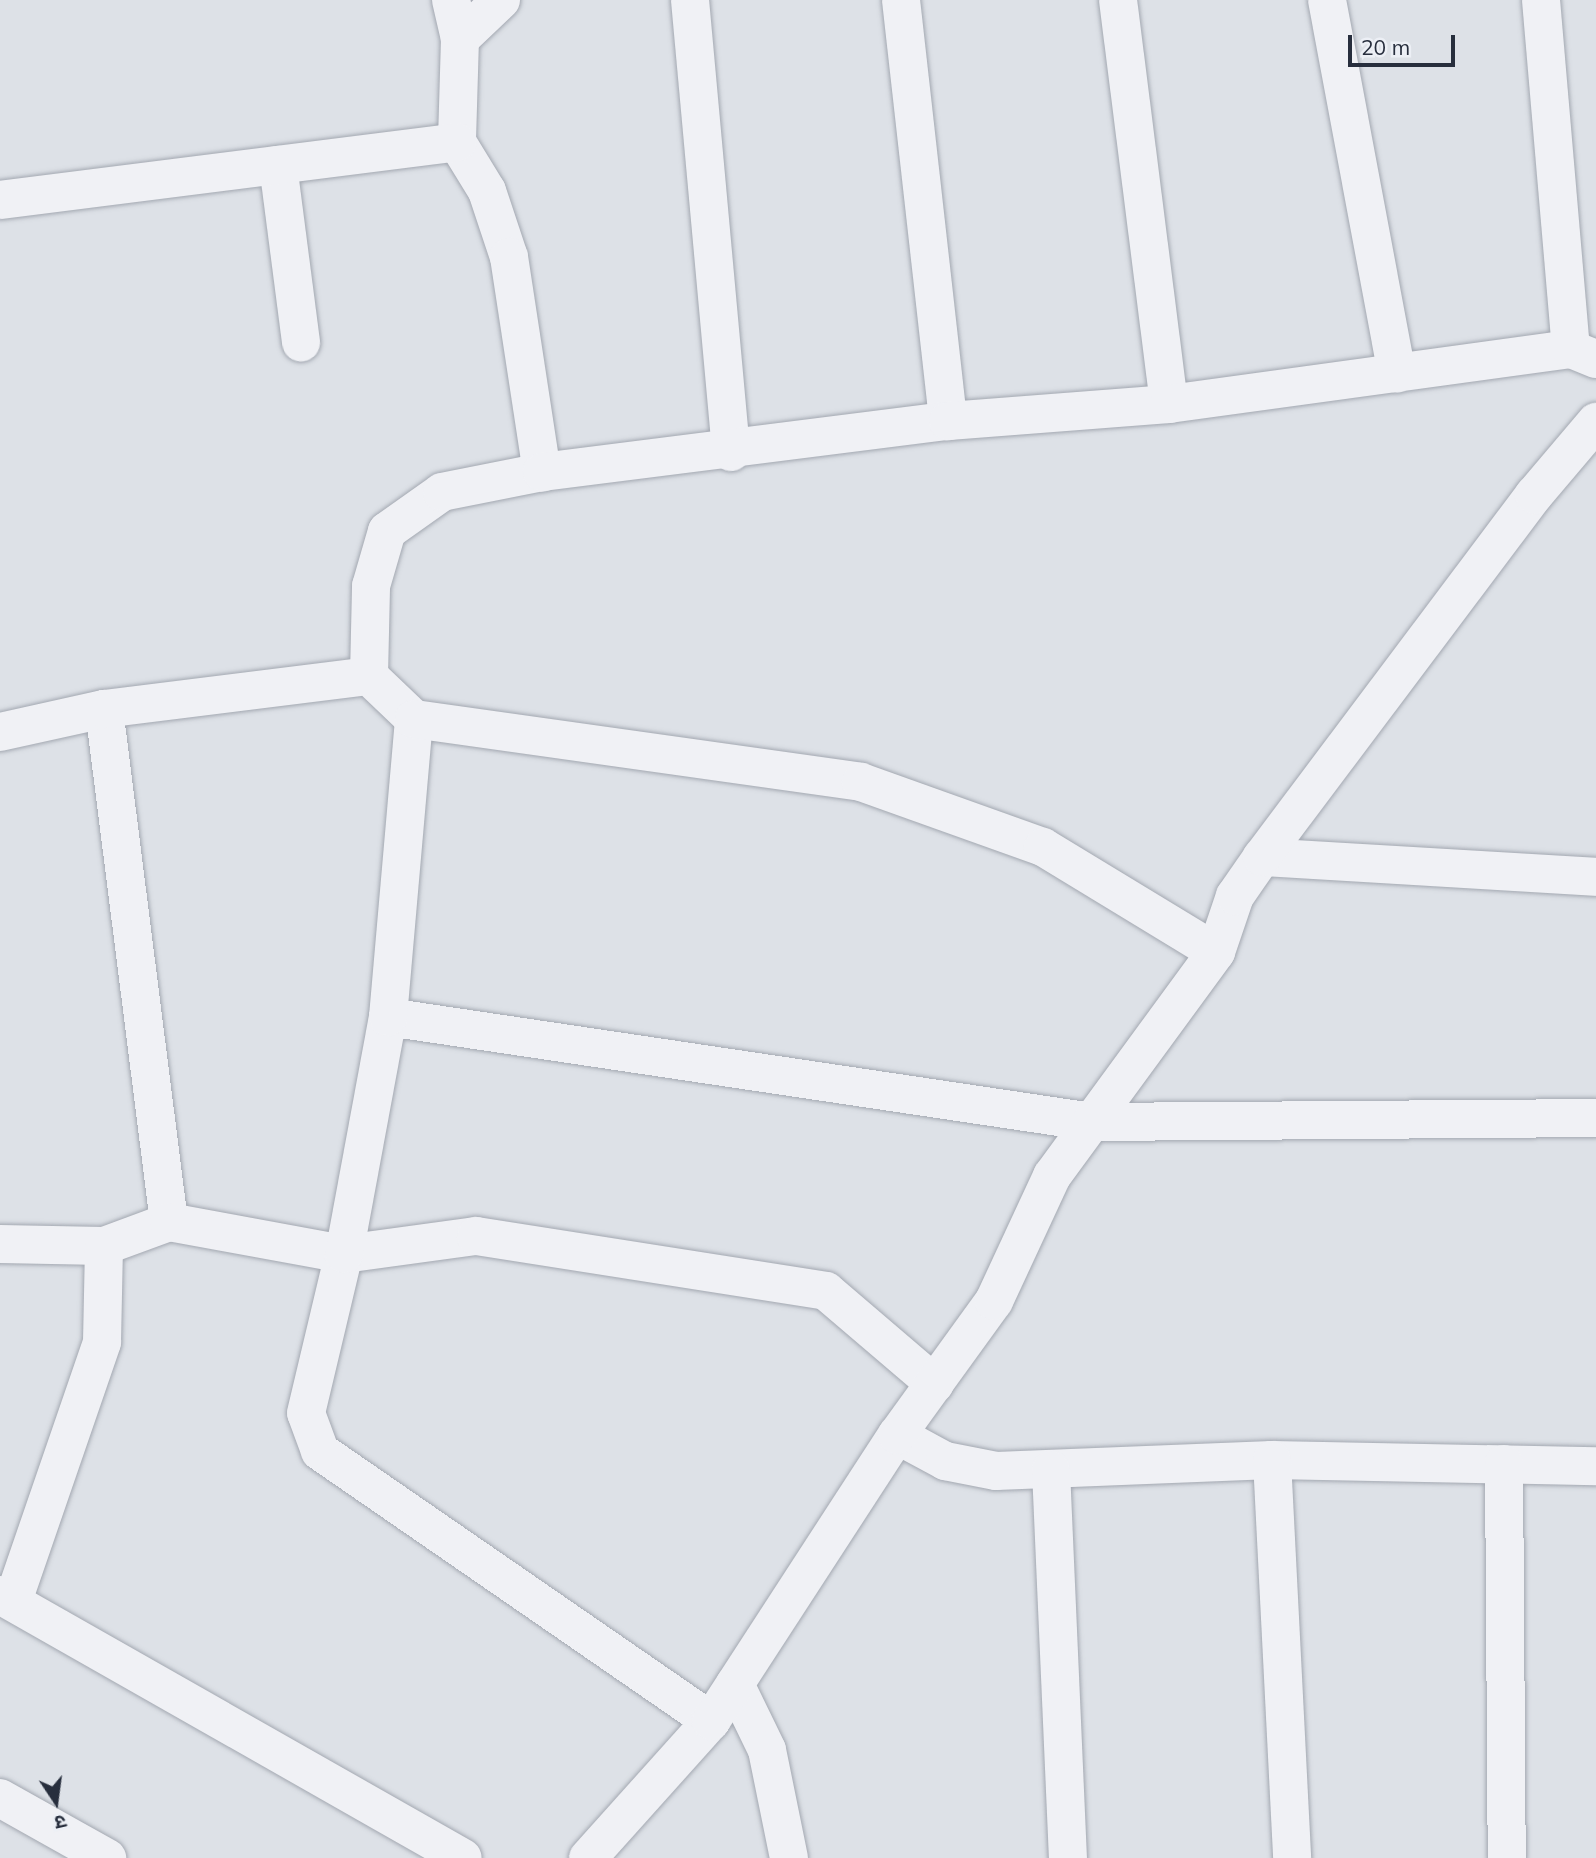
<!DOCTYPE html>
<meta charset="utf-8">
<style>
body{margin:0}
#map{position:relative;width:1596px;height:1858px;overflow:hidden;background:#dde1e7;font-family:Mulish,"Noto Sans Devanagari",sans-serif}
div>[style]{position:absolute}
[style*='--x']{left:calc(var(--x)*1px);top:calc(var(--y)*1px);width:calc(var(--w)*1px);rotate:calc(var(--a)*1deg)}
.roads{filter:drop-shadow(0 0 2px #a3a8b1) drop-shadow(0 0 2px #a3a8b1)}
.minor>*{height:38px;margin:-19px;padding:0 19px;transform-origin:19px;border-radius:19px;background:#f0f1f5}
span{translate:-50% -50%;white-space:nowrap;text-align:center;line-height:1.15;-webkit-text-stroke:5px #eceff5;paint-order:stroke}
.north{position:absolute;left:21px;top:1767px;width:70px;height:70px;-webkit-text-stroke:5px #eceff5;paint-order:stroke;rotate:167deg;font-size:19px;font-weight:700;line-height:28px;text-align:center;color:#272e3d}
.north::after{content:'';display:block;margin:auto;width:24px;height:32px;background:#272e3d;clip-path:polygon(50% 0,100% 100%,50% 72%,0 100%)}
.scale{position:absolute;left:1348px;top:35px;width:107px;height:32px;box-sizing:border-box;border:4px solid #272e3d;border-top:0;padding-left:9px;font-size:21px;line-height:24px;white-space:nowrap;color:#272e3d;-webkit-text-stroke:5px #eceff5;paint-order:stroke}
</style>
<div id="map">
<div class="roads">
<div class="minor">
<i style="--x:451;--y:0;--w:40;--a:77"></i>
<i style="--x:501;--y:0;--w:57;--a:136.4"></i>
<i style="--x:460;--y:39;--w:103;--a:91.7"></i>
<i style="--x:457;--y:142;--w:57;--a:58.5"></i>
<i style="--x:487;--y:191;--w:70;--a:71.6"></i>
<i style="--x:509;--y:257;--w:218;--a:81.3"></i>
<i style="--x:690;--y:0;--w:454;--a:84.8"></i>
<i style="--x:901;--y:0;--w:424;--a:83.6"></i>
<i style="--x:1118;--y:0;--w:407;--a:82.8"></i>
<i style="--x:1327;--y:0;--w:380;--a:79.4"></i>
<i style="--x:1541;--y:0;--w:350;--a:85.1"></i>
<i style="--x:278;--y:165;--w:179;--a:82.6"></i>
<i style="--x:0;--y:200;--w:461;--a:-7.2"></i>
<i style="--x:104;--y:709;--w:517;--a:82.78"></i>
<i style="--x:414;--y:719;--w:62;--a:-136.3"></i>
<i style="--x:369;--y:676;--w:90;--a:-88.7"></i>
<i style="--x:371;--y:586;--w:57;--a:-73.8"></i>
<i style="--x:387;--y:531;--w:67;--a:-35.3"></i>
<i style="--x:442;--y:492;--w:102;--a:-11.3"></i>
<i style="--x:542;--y:472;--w:409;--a:-7.2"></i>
<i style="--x:948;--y:421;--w:222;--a:-4.4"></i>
<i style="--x:1169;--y:404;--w:406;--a:-7.8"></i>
<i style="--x:1571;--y:349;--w:27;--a:22"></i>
<i style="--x:0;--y:732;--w:107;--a:-12.5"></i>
<i style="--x:104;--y:709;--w:267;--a:-7.1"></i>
<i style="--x:1262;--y:857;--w:335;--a:3.4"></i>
<i style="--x:388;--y:1017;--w:712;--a:8.48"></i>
<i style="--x:1092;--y:1122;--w:504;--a:-0.45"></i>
<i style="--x:0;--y:1244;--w:104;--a:1.1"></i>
<i style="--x:104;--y:1246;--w:69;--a:-20.3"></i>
<i style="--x:169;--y:1222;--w:178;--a:10.4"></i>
<i style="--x:344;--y:1254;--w:133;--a:-7.8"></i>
<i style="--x:476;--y:1236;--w:354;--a:8.9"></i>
<i style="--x:826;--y:1291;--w:143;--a:40.5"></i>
<i style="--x:897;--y:1435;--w:55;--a:28.4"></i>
<i style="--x:945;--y:1461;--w:52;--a:11.1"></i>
<i style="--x:996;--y:1471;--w:276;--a:-2.3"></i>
<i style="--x:1272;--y:1460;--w:324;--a:1.1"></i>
<i style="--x:1272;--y:1460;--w:399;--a:87.1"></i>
<i style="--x:1504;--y:1464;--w:394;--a:89.6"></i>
<i style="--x:1051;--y:1470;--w:388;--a:87.5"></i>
<i style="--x:0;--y:1595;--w:532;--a:29.6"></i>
<i style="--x:14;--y:1598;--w:271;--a:-71"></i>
<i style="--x:102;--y:1342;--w:96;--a:-88.8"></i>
<i style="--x:735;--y:1684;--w:73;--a:64.1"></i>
<i style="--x:767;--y:1750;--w:110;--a:78.5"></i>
<i style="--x:711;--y:1721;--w:475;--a:-145.4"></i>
<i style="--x:320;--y:1451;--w:40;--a:-110.2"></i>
<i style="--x:306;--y:1413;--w:163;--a:-76.6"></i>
<i style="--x:344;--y:1254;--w:241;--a:-79.5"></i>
<i style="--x:388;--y:1017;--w:299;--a:-85"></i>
<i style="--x:414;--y:719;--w:451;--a:8"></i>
<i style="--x:861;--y:782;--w:193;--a:19.7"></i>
<i style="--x:1043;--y:847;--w:202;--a:31.3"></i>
<i style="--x:0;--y:1798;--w:123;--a:29.3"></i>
<i style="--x:588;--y:1858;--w:184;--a:-48.1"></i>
<i style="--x:711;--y:1721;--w:341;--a:-57"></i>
<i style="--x:897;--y:1435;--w:165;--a:-54.1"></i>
<i style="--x:994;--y:1301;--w:138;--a:-65.1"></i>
<i style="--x:1052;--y:1176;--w:278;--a:-53.8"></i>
<i style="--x:1216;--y:952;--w:59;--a:-71.3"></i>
<i style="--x:1235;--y:896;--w:47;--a:-55.3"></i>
<i style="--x:1262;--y:857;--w:453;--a:-53.1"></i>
<i style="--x:1534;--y:495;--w:96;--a:-49.7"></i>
</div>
</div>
<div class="north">उ</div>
<div class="scale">20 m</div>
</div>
